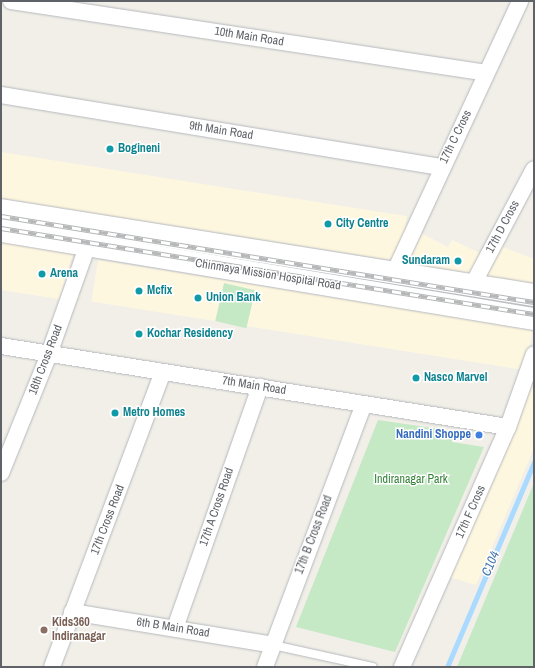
<!DOCTYPE html>
<style>
body{margin:0}
#map{position:relative;width:535px;height:668px;overflow:hidden;background:#f1efe8;font-family:"Archivo Narrow",sans-serif}
div>[style]{position:absolute}
[style*='--x']{left:calc(var(--x)*1px);top:calc(var(--y)*1px);width:calc(var(--w)*1px);rotate:calc(var(--a)*1deg)}
.commercial>*{inset:0;background:#fef7e0;transform-origin:0 0}
.green>*{inset:0;background:#c5e8c5;transform-origin:0 0}
.stream>*{height:5px;margin:-2.5px;padding:0 2.5px;transform-origin:2.5px;border-radius:2.5px;background:#aadaff}
.roads{filter:drop-shadow(0 0 1px #b5b8bc) drop-shadow(0 0 1px #b5b8bc)}
.service>*{height:8px;margin:-4px;padding:0 4px;transform-origin:4px;border-radius:4px;background:#fff}
.minor>*{height:16px;margin:-8px;padding:0 8px;transform-origin:8px;border-radius:8px;background:#fff}
.secondary>*{height:22px;margin:-11px;padding:0 11px;transform-origin:11px;border-radius:11px;background:#fff}
.rail>*{height:4.5px;margin-top:-2.25px;transform-origin:0;background:repeating-linear-gradient(90deg,#fff 0 9px,#b6b7b8 0 18px);box-sizing:border-box;border-block:1px solid #b6b7b8}
.dots>*{width:11px;height:11px;translate:-50% -50%;box-sizing:border-box;border:2px solid #fff;border-radius:50%}
span{translate:-50% -50%;white-space:nowrap;text-align:center;line-height:1.15;-webkit-text-stroke:3px #fff;paint-order:stroke}
.street-label{font-size:12px;color:#5f6368}
.culture-label{font-size:12px;color:#0d838f;font-weight:700}
.left{translate:0 -50%;text-align:left}
.right{translate:-100% -50%;text-align:right}
.shop-label{font-size:12px;color:#366cbe;font-weight:700}
.park-label{font-size:12px;color:#348238}
.education-label{font-size:12px;color:#785e54;font-weight:700}
.water-label{font-size:13px;color:#4174aa;font-style:italic}
.frame{position:absolute;inset:0;border:2px solid #5f6368;pointer-events:none}
</style>
<div id="map">
<div class="commercial">
<i style="left:1px;top:152px;width:411px;height:46px;rotate:9deg"></i>
<i style="clip-path:polygon(421px 233px,448px 247px,452px 240px,482px 254px,472px 274px,407px 263px)"></i>
<i style="clip-path:polygon(1px 242px,73px 254px,59px 299px,1px 290px)"></i>
<i style="clip-path:polygon(500px 246px,534px 259px,534px 286px,483px 279px)"></i>
<i style="left:98px;top:260px;width:440px;height:42px;rotate:9deg"></i>
<i style="clip-path:polygon(534px 370px,534px 448px,476px 585px,446px 576px)"></i>
</div>
<div class="green">
<i style="left:224px;top:283px;width:32px;height:39px;rotate:13deg"></i>
<i style="clip-path:polygon(378px 420px,453px 431px,452px 442px,484px 447px,395px 652px,296px 627px)"></i>
<i style="clip-path:polygon(534px 483px,534px 667px,457px 667px)"></i>
</div>
<div class="stream">
<i style="--x:447;--y:667;--w:223;--a:-67"></i>
</div>
<div class="roads">
<div class="service">
<i style="--x:273;--y:645;--w:102;--a:12.4"></i>
</div>
<div class="minor">
<i style="--x:11;--y:1;--w:481;--a:8.6"></i>
<i style="--x:1;--y:95;--w:447;--a:9.3"></i>
<i style="--x:394;--y:273;--w:300;--a:-65.1"></i>
<i style="--x:472;--y:286;--w:132;--a:-62.1"></i>
<i style="--x:1;--y:346;--w:513;--a:9.08"></i>
<i style="--x:1;--y:473;--w:128;--a:-68"></i>
<i style="--x:49;--y:354;--w:125;--a:-70.4"></i>
<i style="--x:72;--y:612;--w:204;--a:9.3"></i>
<i style="--x:175;--y:628;--w:256;--a:-70.6"></i>
<i style="--x:52;--y:667;--w:315;--a:-69.4"></i>
<i style="--x:265;--y:667;--w:281;--a:-69.4"></i>
<i style="--x:402;--y:667;--w:262;--a:-66.2"></i>
<i style="--x:508;--y:427;--w:77;--a:-70.4"></i>
</div>
<div class="secondary">
<i style="--x:1;--y:210;--w:540;--a:9.06"></i>
<i style="--x:1;--y:231;--w:540;--a:9.38"></i>
</div>
</div>
<div class="rail">
<i style="--x:1;--y:216;--w:540;--a:9.17"></i>
<i style="--x:1;--y:228;--w:540;--a:9.17"></i>
</div>
<div class="dots">
<i style="left:110px;top:149px;background:#0f9aa8"></i>
<i style="left:328px;top:224px;background:#0f9aa8"></i>
<i style="left:458px;top:261px;background:#0f9aa8"></i>
<i style="left:42px;top:274px;background:#0f9aa8"></i>
<i style="left:139px;top:291px;background:#0f9aa8"></i>
<i style="left:198px;top:298px;background:#0f9aa8"></i>
<i style="left:139px;top:334px;background:#0f9aa8"></i>
<i style="left:416px;top:378px;background:#0f9aa8"></i>
<i style="left:115px;top:413px;background:#0f9aa8"></i>
<i style="left:479px;top:435px;background:#3f7fe0"></i>
<i style="left:44px;top:630px;background:#8d6e63"></i>
</div>
<div class="street-label">
<span style="left:249px;top:37px;rotate:9deg">10th Main Road</span>
<span style="left:221px;top:131px;rotate:9deg">9th Main Road</span>
<span style="left:456px;top:137px;rotate:-64deg">17th C Cross</span>
<span style="left:503px;top:227px;rotate:-62deg">17th D Cross</span>
<span style="left:268px;top:275px;rotate:9deg">Chinmaya Mission Hospital Road</span>
<span style="left:46px;top:360px;rotate:-69deg">16th Cross Road</span>
<span style="left:254px;top:386px;rotate:9deg">7th Main Road</span>
<span style="left:217px;top:507px;rotate:-71deg">17th A Cross Road</span>
<span style="left:471px;top:512px;rotate:-66deg">17th F Cross</span>
<span style="left:108px;top:520px;rotate:-69deg">17th Cross Road</span>
<span style="left:314px;top:535px;rotate:-69deg">17th B Cross Road</span>
<span style="left:173px;top:628px;rotate:9deg">6th B Main Road</span>
</div>
<div class="culture-label">
<span class="left" style="left:118px;top:149px">Bogineni</span>
<span class="left" style="left:336px;top:224px">City Centre</span>
<span class="right" style="left:450px;top:261px">Sundaram</span>
<span class="left" style="left:50px;top:274px">Arena</span>
<span class="left" style="left:147px;top:291px">Mcfix</span>
<span class="left" style="left:206px;top:298px">Union Bank</span>
<span class="left" style="left:147px;top:334px">Kochar Residency</span>
<span class="left" style="left:424px;top:378px">Nasco Marvel</span>
<span class="left" style="left:123px;top:413px">Metro Homes</span>
</div>
<div class="shop-label">
<span class="right" style="left:471px;top:435px">Nandini Shoppe</span>
</div>
<div class="park-label">
<span style="left:411px;top:480px">Indiranagar Park</span>
</div>
<div class="education-label">
<span class="left" style="left:52px;top:630px">Kids360<br>Indiranagar</span>
</div>
<div class="water-label">
<span style="left:491px;top:564px;rotate:-67deg">C104</span>
</div>
<div class="frame"></div>
</div>
